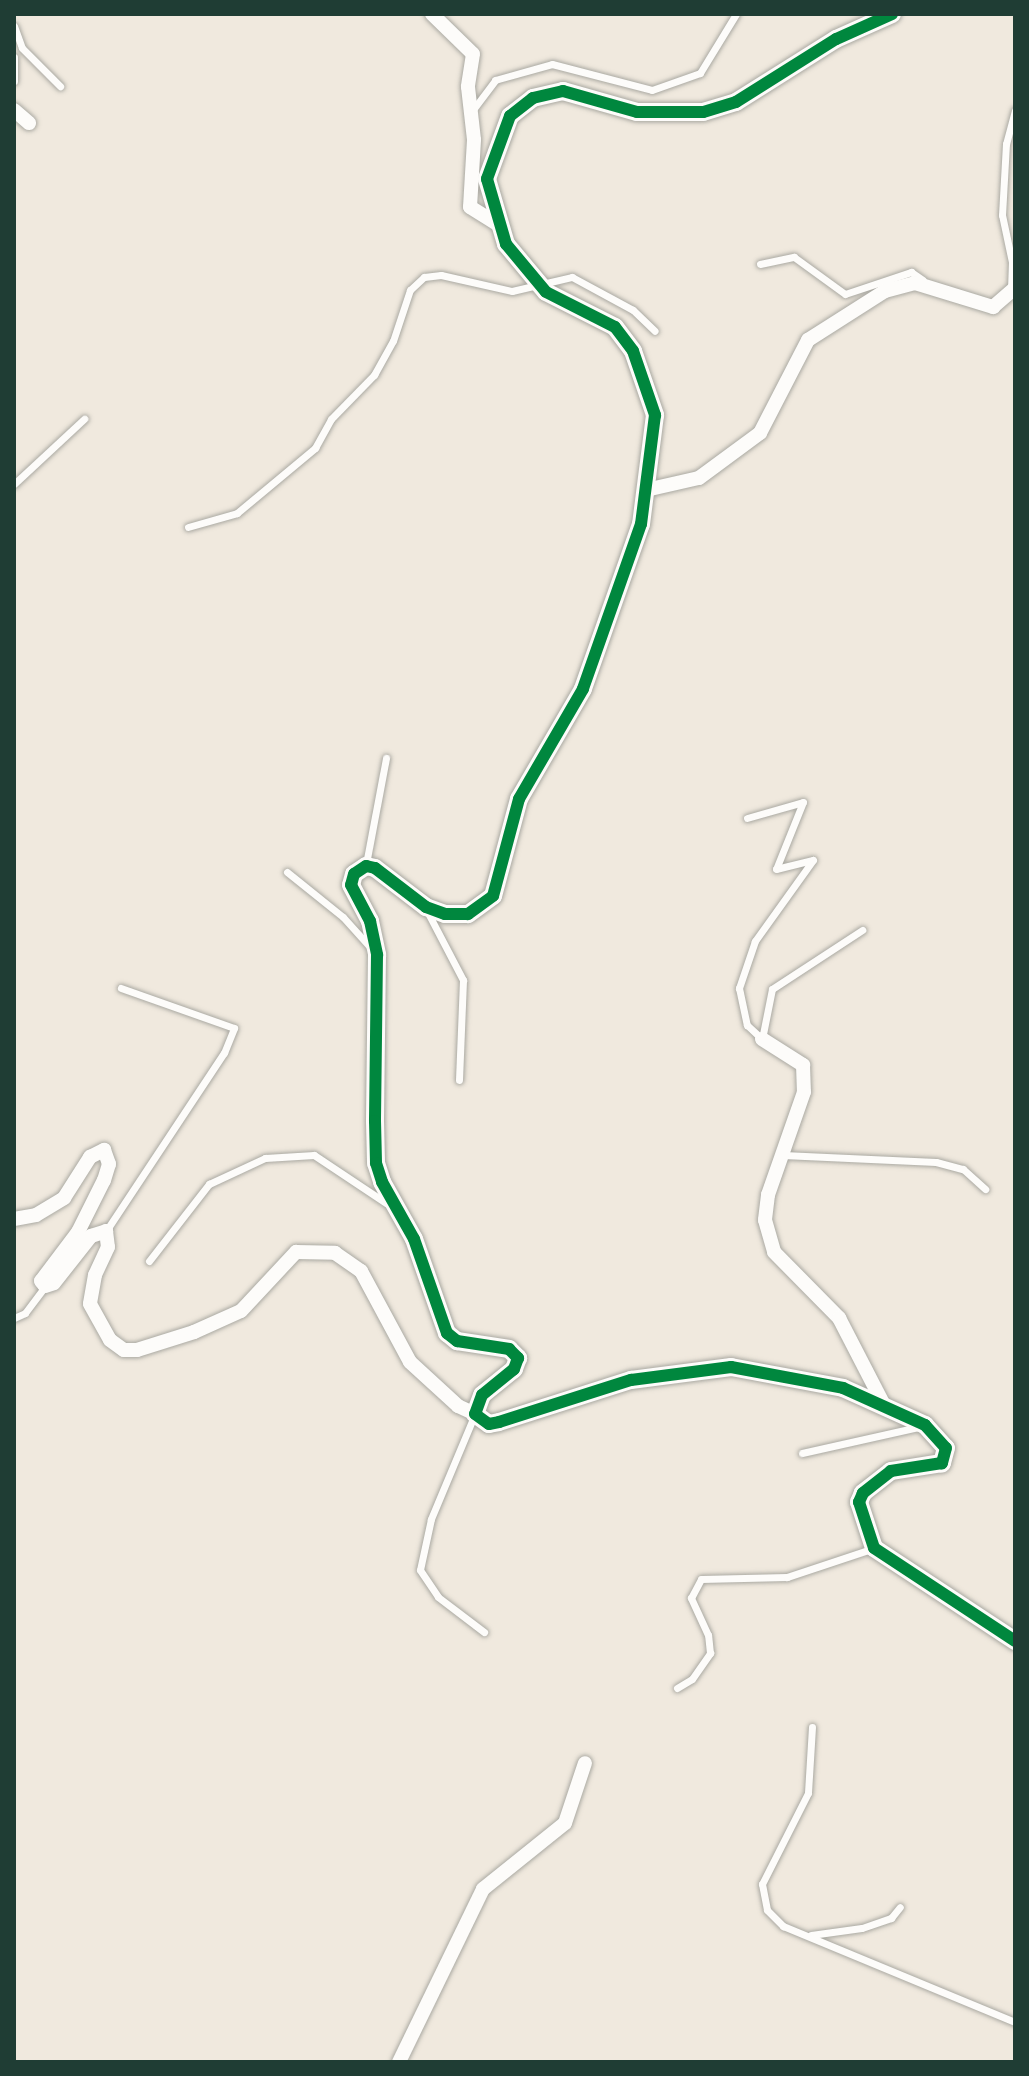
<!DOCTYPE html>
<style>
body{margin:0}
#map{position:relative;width:1029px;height:2076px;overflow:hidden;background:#f0e9de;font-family:"Playpen Sans",sans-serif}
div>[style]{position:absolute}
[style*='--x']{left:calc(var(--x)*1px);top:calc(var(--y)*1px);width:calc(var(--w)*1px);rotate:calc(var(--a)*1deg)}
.roads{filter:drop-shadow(0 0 2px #aaa9a2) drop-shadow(0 0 2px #aaa9a2)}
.service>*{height:7px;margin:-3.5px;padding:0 3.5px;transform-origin:3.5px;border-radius:3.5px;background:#fdfcfa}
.minor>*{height:14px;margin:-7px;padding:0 7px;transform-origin:7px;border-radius:7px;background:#fdfcfa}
.tertiary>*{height:18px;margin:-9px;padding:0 9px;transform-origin:9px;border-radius:9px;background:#fdfcfa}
.cycleway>*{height:12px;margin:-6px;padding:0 6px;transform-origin:6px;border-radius:6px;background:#00873e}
span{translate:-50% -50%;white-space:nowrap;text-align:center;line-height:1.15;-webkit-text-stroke:7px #fbf7ec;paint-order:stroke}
.frame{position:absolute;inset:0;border:16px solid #1f3d34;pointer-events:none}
</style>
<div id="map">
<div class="roads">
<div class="service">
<i style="--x:14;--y:26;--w:23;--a:70"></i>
<i style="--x:22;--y:48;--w:54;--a:45"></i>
<i style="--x:14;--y:57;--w:24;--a:90"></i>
<i style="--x:472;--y:111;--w:39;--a:-53"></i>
<i style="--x:495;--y:80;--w:59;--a:-15.7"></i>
<i style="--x:552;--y:64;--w:103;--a:14.6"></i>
<i style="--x:652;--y:90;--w:51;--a:-19.5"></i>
<i style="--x:700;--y:73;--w:69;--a:-58.6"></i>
<i style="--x:760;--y:264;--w:35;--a:-12"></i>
<i style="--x:794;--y:257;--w:63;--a:36"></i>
<i style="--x:845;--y:294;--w:70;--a:-18.4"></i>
<i style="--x:911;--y:272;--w:14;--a:34"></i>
<i style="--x:1011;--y:290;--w:28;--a:-88"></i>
<i style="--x:1012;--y:262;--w:48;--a:-102"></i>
<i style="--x:1002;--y:215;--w:71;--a:-86.8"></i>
<i style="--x:1006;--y:144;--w:35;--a:-75"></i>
<i style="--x:14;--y:484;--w:96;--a:-42.9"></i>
<i style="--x:188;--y:527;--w:51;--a:-15.9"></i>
<i style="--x:237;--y:513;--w:102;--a:-39.8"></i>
<i style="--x:315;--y:448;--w:33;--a:-61"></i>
<i style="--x:331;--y:419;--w:62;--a:-45.7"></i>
<i style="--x:374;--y:375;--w:39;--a:-61"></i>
<i style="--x:393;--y:341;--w:54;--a:-71.6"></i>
<i style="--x:410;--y:290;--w:19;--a:-43"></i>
<i style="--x:424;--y:277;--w:17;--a:-7"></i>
<i style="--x:441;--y:275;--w:73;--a:12.7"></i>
<i style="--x:512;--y:291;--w:62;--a:-13.1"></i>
<i style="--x:572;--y:277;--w:69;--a:28.4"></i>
<i style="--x:633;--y:310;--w:30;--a:44"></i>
<i style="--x:747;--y:818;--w:58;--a:-15.9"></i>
<i style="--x:803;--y:802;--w:72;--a:111.9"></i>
<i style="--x:776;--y:869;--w:38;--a:-14"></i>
<i style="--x:813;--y:860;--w:100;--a:125.6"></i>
<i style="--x:755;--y:941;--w:50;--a:108.8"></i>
<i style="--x:739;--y:988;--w:38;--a:78"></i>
<i style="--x:747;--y:1025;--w:21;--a:43"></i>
<i style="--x:366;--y:864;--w:108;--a:-79.3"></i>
<i style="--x:287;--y:872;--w:72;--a:38.8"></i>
<i style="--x:343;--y:917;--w:40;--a:48"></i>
<i style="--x:428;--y:913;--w:76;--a:62.4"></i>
<i style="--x:463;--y:980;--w:100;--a:92.3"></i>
<i style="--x:762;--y:1039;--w:51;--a:-78.7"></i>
<i style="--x:772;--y:989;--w:108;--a:-33.2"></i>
<i style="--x:783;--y:1155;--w:153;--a:2.6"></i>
<i style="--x:936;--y:1162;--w:28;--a:15"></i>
<i style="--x:963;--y:1169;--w:30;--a:42"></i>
<i style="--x:106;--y:1231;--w:214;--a:-56.5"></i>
<i style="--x:224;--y:1053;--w:27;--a:-68"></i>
<i style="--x:234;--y:1028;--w:120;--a:-160.5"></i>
<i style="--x:149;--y:1261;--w:98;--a:-52.1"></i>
<i style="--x:209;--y:1184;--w:62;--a:-24.9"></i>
<i style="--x:265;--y:1158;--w:49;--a:-3.5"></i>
<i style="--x:314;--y:1155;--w:87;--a:33.7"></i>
<i style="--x:14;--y:1318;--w:12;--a:-24"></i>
<i style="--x:25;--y:1313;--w:34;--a:-53"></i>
<i style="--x:474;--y:1416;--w:112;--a:112.7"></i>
<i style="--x:431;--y:1519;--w:52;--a:102.2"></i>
<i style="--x:420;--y:1570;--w:32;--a:56"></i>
<i style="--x:438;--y:1597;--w:58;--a:37.3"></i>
<i style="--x:802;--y:1453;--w:119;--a:-12.6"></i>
<i style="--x:677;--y:1688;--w:17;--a:-31"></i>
<i style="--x:692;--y:1679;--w:32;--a:-55"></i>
<i style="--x:710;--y:1653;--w:18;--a:-96"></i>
<i style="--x:708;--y:1635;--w:41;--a:-114.7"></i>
<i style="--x:691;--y:1598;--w:21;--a:-62"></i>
<i style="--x:701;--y:1579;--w:86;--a:-1.3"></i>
<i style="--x:787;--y:1577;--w:92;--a:-18.4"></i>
<i style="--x:812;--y:1727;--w:66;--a:93.5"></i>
<i style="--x:808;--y:1793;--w:102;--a:116.8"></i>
<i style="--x:762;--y:1884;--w:26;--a:79"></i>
<i style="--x:767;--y:1910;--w:23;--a:45"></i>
<i style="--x:783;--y:1926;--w:251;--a:22.5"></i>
<i style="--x:811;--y:1935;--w:51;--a:-7.8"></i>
<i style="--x:862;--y:1928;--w:31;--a:-19"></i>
<i style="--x:891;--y:1918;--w:14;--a:-51"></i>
</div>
<div class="minor">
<i style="--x:432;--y:14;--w:57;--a:44.3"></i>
<i style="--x:473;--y:54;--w:33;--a:99"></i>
<i style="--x:468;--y:87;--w:53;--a:83.5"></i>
<i style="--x:474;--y:140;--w:67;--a:93.4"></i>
<i style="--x:470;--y:207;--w:34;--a:32"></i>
<i style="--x:14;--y:110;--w:20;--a:41"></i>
<i style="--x:646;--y:490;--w:54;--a:-12.8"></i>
<i style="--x:699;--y:478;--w:76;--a:-36.4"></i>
<i style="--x:760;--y:433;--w:105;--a:-62.7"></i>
<i style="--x:808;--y:340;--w:91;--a:-32.5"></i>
<i style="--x:885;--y:291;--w:31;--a:-15"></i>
<i style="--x:915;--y:283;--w:82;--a:17.1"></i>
<i style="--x:993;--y:307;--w:29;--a:-41"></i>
<i style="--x:762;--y:1039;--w:49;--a:32.4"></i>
<i style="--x:803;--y:1065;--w:27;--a:88"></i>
<i style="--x:804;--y:1092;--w:109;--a:109.3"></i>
<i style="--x:768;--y:1195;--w:25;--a:97"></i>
<i style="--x:765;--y:1220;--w:33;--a:74"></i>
<i style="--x:774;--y:1252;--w:93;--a:45.4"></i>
<i style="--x:839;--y:1318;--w:98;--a:62.7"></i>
<i style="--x:14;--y:1219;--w:22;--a:-10"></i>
<i style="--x:36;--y:1215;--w:33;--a:-31"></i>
<i style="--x:64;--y:1198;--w:49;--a:-57.6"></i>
<i style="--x:90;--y:1157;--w:16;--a:-27"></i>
<i style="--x:104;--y:1150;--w:15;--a:70"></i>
<i style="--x:109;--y:1164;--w:17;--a:107"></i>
<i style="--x:104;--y:1180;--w:58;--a:116.6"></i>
<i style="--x:78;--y:1232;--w:61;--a:127.1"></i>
<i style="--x:41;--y:1281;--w:6;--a:51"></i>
<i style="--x:45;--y:1286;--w:9;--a:-18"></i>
<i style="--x:54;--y:1283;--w:60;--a:-51.8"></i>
<i style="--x:91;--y:1236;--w:16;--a:-18"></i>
<i style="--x:106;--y:1231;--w:16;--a:83"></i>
<i style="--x:108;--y:1247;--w:31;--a:115"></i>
<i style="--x:95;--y:1275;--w:29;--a:100"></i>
<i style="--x:90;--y:1304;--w:41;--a:60.9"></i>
<i style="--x:110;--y:1340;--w:17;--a:36"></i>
<i style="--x:124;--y:1350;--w:13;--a:0"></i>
<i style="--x:137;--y:1350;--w:60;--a:-17.5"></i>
<i style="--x:194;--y:1332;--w:51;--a:-24.1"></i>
<i style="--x:241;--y:1311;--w:81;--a:-47"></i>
<i style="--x:296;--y:1252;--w:39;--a:1"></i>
<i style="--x:335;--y:1253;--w:32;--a:35"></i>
<i style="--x:361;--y:1271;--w:103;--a:61.7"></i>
<i style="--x:410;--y:1362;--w:65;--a:42.5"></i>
<i style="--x:458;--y:1406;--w:19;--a:25"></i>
<i style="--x:399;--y:2062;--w:192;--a:-64.1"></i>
<i style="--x:483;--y:1889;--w:105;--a:-38.8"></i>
<i style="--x:565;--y:1823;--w:63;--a:-71.6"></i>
</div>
<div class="tertiary">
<i style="--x:892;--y:14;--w:61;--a:155.9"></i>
<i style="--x:836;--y:39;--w:118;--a:147.8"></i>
<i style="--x:736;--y:102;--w:34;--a:163"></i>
<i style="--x:703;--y:112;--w:66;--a:180"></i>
<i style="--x:637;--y:112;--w:77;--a:-164.2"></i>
<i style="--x:563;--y:91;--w:31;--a:167"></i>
<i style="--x:533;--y:98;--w:29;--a:142"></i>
<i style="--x:510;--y:116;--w:67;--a:110.1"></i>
<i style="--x:487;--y:179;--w:68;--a:73.7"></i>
<i style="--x:506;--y:244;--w:62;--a:50.2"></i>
<i style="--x:546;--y:292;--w:77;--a:26.9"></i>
<i style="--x:615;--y:327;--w:30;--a:53"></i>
<i style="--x:633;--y:351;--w:68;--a:71"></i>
<i style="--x:655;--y:415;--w:110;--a:97.3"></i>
<i style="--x:641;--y:524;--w:175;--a:109.4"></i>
<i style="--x:583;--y:689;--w:127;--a:120.2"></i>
<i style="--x:519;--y:799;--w:100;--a:105"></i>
<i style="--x:493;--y:896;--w:31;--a:144"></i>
<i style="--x:468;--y:914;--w:23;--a:180"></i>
<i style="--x:445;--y:914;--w:20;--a:-160"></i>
<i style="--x:426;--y:907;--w:64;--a:-142.6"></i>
<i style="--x:375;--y:868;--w:9;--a:-167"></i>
<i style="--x:366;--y:866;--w:14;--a:146"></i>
<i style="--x:354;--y:874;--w:11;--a:105"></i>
<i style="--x:351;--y:885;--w:41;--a:62.2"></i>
<i style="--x:370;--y:921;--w:35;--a:78"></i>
<i style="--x:377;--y:955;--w:166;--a:90.7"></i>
<i style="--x:375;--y:1121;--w:42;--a:88.6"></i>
<i style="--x:376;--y:1163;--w:20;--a:72"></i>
<i style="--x:382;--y:1182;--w:65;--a:60.7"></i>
<i style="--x:414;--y:1239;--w:100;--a:70.7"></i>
<i style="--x:447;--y:1333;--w:13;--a:39"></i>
<i style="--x:457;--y:1341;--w:53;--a:8.7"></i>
<i style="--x:509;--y:1349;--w:13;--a:45"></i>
<i style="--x:518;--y:1358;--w:12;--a:110"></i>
<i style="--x:514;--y:1369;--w:41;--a:140.9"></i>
<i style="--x:482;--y:1395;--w:20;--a:110"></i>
<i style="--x:475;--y:1414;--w:17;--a:36"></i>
<i style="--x:489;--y:1424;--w:10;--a:-11"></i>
<i style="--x:499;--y:1422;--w:139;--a:-17.7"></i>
<i style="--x:631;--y:1380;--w:101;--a:-7.4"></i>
<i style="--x:731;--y:1367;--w:114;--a:10.6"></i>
<i style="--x:843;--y:1388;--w:90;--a:24.3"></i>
<i style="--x:925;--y:1425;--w:31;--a:48"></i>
<i style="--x:946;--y:1448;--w:16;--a:105"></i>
<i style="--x:942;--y:1463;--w:52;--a:171.1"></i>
<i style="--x:891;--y:1471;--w:36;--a:142"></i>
<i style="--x:863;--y:1493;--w:10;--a:114"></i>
<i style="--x:859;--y:1502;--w:48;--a:71.9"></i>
<i style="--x:874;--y:1548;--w:169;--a:33.4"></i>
</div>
</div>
<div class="cycleway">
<i style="--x:892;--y:14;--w:61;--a:155.9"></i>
<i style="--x:836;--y:39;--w:118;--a:147.8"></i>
<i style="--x:736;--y:102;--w:34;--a:163"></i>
<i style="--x:703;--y:112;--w:66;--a:180"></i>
<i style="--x:637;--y:112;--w:77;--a:-164.2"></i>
<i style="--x:563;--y:91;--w:31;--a:167"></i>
<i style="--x:533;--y:98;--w:29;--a:142"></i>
<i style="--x:510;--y:116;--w:67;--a:110.1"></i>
<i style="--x:487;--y:179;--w:68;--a:73.7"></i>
<i style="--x:506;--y:244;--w:62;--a:50.2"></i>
<i style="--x:546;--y:292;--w:77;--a:26.9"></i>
<i style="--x:615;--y:327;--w:30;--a:53"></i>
<i style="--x:633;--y:351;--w:68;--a:71"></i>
<i style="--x:655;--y:415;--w:110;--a:97.3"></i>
<i style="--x:641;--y:524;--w:175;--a:109.4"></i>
<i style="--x:583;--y:689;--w:127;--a:120.2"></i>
<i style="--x:519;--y:799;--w:100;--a:105"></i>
<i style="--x:493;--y:896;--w:31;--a:144"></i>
<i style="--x:468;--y:914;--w:23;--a:180"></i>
<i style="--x:445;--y:914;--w:20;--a:-160"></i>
<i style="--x:426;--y:907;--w:64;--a:-142.6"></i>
<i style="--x:375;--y:868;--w:9;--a:-167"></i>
<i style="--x:366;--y:866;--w:14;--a:146"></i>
<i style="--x:354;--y:874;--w:11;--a:105"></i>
<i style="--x:351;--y:885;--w:41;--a:62.2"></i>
<i style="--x:370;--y:921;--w:35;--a:78"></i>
<i style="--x:377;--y:955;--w:166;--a:90.7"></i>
<i style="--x:375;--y:1121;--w:42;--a:88.6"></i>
<i style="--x:376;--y:1163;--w:20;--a:72"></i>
<i style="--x:382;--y:1182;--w:65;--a:60.7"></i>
<i style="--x:414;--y:1239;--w:100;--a:70.7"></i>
<i style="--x:447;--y:1333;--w:13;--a:39"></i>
<i style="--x:457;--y:1341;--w:53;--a:8.7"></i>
<i style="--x:509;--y:1349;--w:13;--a:45"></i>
<i style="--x:518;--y:1358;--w:12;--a:110"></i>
<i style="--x:514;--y:1369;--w:41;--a:140.9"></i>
<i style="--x:482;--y:1395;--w:20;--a:110"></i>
<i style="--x:475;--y:1414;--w:17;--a:36"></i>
<i style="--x:489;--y:1424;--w:10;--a:-11"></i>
<i style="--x:499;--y:1422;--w:139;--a:-17.7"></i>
<i style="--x:631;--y:1380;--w:101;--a:-7.4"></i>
<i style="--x:731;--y:1367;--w:114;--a:10.6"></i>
<i style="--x:843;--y:1388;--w:90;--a:24.3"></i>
<i style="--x:925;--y:1425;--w:31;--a:48"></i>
<i style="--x:946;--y:1448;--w:16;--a:105"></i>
<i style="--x:942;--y:1463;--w:52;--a:171.1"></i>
<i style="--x:891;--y:1471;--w:36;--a:142"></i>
<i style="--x:863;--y:1493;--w:10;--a:114"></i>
<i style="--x:859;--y:1502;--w:48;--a:71.9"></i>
<i style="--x:874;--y:1548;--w:169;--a:33.4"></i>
</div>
<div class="frame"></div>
</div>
